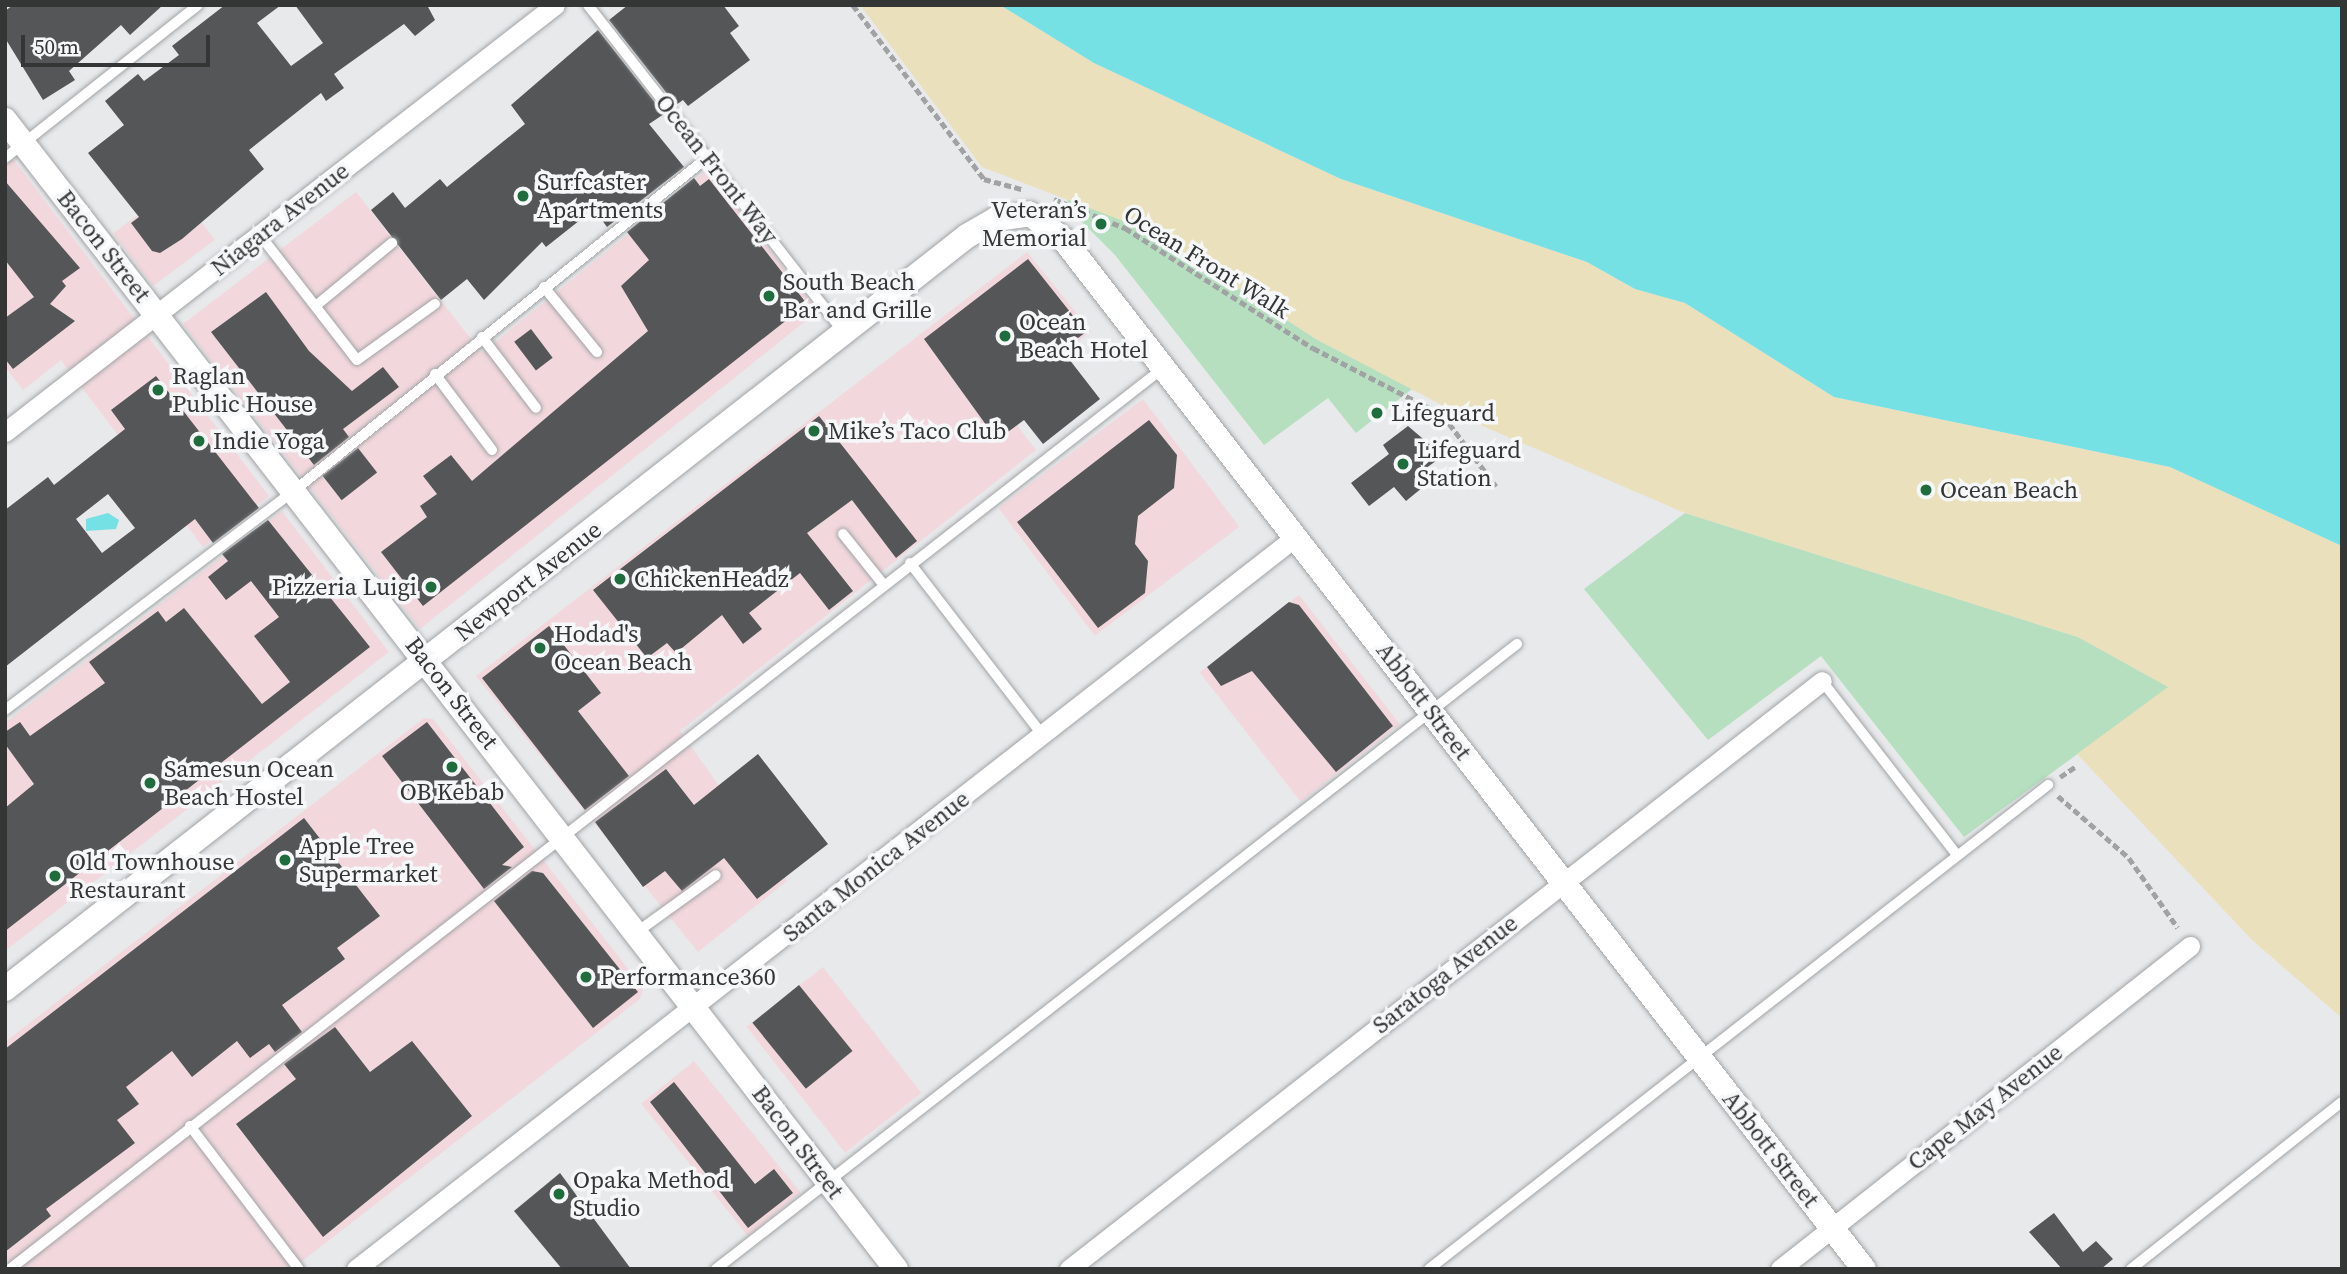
<!DOCTYPE html>
<meta charset="utf-8">
<style>
body{margin:0}
#map{position:relative;width:2347px;height:1274px;overflow:hidden;background:#e7e9eb;font-family:"Source Serif 4",serif}
div>[style]{position:absolute}
[style*='--x']{left:calc(var(--x)*1px);top:calc(var(--y)*1px);width:calc(var(--w)*1px);rotate:calc(var(--a)*1deg)}
.commercial>*{inset:0;background:#f2d8dd;transform-origin:0 0}
.green>*{inset:0;background:#b5dfbe}
.sand>*{inset:0;background:#eae0bb}
.water>*{inset:0;background:#75e1e4}
.building>*{inset:0;background:#545658;transform-origin:0 0}
.path>*{height:4.5px;margin-top:-2.25px;transform-origin:0;background:repeating-linear-gradient(90deg,#a0a2a3 0 7px,transparent 0 10.5px)}
.roads{filter:drop-shadow(0 0 2px #a2a4a6) drop-shadow(0 0 2px #a2a4a6)}
.service>*{height:10px;margin:-5px;padding:0 5px;transform-origin:5px;border-radius:5px;background:#fff}
.minor>*{height:19px;margin:-9.5px;padding:0 9.5px;transform-origin:9.5px;border-radius:9.5px;background:#fff}
.tertiary>*{height:24px;margin:-12px;padding:0 12px;transform-origin:12px;border-radius:12px;background:#fff}
.dots>*{width:19px;height:19px;translate:-50% -50%;box-sizing:border-box;border:4px solid #f5f7f9;border-radius:50%}
span{translate:-50% -50%;white-space:nowrap;text-align:center;line-height:1.15;-webkit-text-stroke:7px #f5f7f9;paint-order:stroke}
.street-label{font-size:24px;color:#343535}
.poi-label{font-size:24px;color:#343535}
.left{translate:0 -50%;text-align:left}
.right{translate:-100% -50%;text-align:right}
.frame{position:absolute;inset:0;border:7px solid #343535;pointer-events:none}
.scale{position:absolute;left:21px;top:35px;width:189px;height:32px;box-sizing:border-box;border:4px solid #343535;border-top:0;padding-left:9px;font-size:21px;line-height:24px;white-space:nowrap;color:#343535;-webkit-text-stroke:5px #f5f7f9;paint-order:stroke}
</style>
<div id="map">
<div class="commercial">
<i style="clip-path:polygon(13px 159px,269px 496px,203px 547px,61px 360px,23px 390px,5px 367px,5px 165px)"></i>
<i style="clip-path:polygon(707px 170px,818px 311px,420px 629px,183px 324px,356px 192px,482px 353px)"></i>
<i style="left:175px;top:187px;width:66px;height:77px;rotate:53deg"></i>
<i style="clip-path:polygon(1027px 252px,1091px 331px,1000px 403px,1036px 450px,680px 731px,787px 881px,698px 952px,476px 676px)"></i>
<i style="left:1143px;top:399px;width:160px;height:181px;rotate:53deg"></i>
<i style="clip-path:polygon(282px 511px,389px 652px,5px 951px,5px 723px)"></i>
<i style="left:1299px;top:595px;width:164px;height:126px;rotate:52deg"></i>
<i style="clip-path:polygon(424px 718px,433px 719px,643px 988px,640px 999px,292px 1269px,5px 1269px,5px 1042px)"></i>
<i style="left:823px;top:967px;width:160px;height:97px;rotate:52deg"></i>
<i style="left:694px;top:1061px;width:170px;height:68px;rotate:51deg"></i>
</div>
<div class="green">
<i style="clip-path:polygon(1068px 199px,1152px 232px,1316px 339px,1412px 389px,1356px 433px,1328px 398px,1264px 445px,1115px 255px,1067px 207px)"></i>
<i style="clip-path:polygon(1685px 513px,2078px 637px,2169px 687px,1964px 837px,1821px 656px,1708px 740px,1584px 589px)"></i>
</div>
<div class="sand">
<i style="clip-path:polygon(860px 5px,1000px 5px,1094px 63px,1341px 179px,1587px 262px,1635px 289px,1685px 303px,1834px 397px,2170px 467px,2342px 546px,2342px 1018px,2252px 940px,2077px 754px,2168px 687px,2078px 637px,1685px 513px,1478px 424px,1316px 339px,1152px 232px,982px 167px)"></i>
</div>
<div class="water">
<i style="clip-path:polygon(1000px 5px,2342px 5px,2342px 546px,2170px 467px,1834px 397px,1685px 303px,1635px 289px,1587px 262px,1341px 179px,1094px 63px)"></i>
<i style="clip-path:polygon(108px 513px,119px 520px,116px 529px,86px 531px,86px 519px)"></i>
</div>
<div class="building">
<i style="clip-path:polygon(13px 5px,163px 5px,130px 35px,121px 25px,69px 71px,75px 80px,43px 100px,5px 38px,5px 11px)"></i>
<i style="clip-path:polygon(225px 5px,281px 5px,257px 23px,291px 66px,323px 43px,295px 5px,427px 5px,435px 20px,415px 36px,404px 24px,334px 74px,344px 88px,326px 101px,321px 93px,249px 150px,264px 169px,182px 239px,160px 253px,152px 251px,131px 223px,139px 217px,88px 153px,124px 125px,105px 101px,138px 74px,144px 81px,179px 55px,172px 46px)"></i>
<i style="clip-path:polygon(628px 5px,723px 5px,739px 26px,730px 33px,750px 60px,688px 106px,683px 100px,676px 105px,609px 20px)"></i>
<i style="clip-path:polygon(598px 30px,664px 114px,649px 124px,684px 167px,607px 227px,594px 209px,546px 247px,542px 242px,484px 300px,467px 279px,441px 300px,371px 210px,393px 192px,405px 208px,440px 179px,447px 187px,525px 124px,511px 105px)"></i>
<i style="clip-path:polygon(694px 178px,700px 186px,709px 179px,807px 304px,423px 606px,381px 552px,427px 517px,420px 506px,437px 494px,423px 476px,451px 455px,472px 481px,648px 331px,621px 286px,649px 260px,627px 232px)"></i>
<i style="clip-path:polygon(5px 181px,80px 268px,62px 281px,66px 286px,50px 304px,75px 321px,13px 369px,5px 359px,5px 318px,34px 297px,5px 260px)"></i>
<i style="clip-path:polygon(1028px 259px,1086px 332px,1062px 350px,1100px 399px,1043px 444px,1024px 420px,997px 440px,924px 339px)"></i>
<i style="clip-path:polygon(266px 292px,309px 351px,352px 391px,383px 367px,399px 387px,343px 429px,349px 437px,314px 465px,211px 332px)"></i>
<i style="left:531px;top:329px;width:36px;height:21px;rotate:53deg"></i>
<i style="clip-path:polygon(evenodd,156px 376px,259px 508px,213px 543px,195px 519px,5px 667px,5px 510px,48px 477px,54px 485px,125px 429px,111px 410px,156px 376px,108px 494px,135px 528px,102px 553px,76px 519px,108px 494px)"></i>
<i style="clip-path:polygon(819px 416px,917px 541px,896px 558px,852px 500px,807px 533px,853px 591px,829px 610px,800px 573px,749px 613px,762px 629px,743px 644px,722px 615px,676px 653px,667px 643px,647px 658px,593px 590px)"></i>
<i style="clip-path:polygon(1149px 420px,1177px 455px,1174px 488px,1138px 516px,1135px 544px,1148px 561px,1145px 593px,1098px 628px,1017px 522px)"></i>
<i style="clip-path:polygon(1408px 426px,1443px 456px,1419px 473px,1428px 483px,1406px 501px,1394px 487px,1369px 506px,1351px 483px,1389px 454px,1383px 445px)"></i>
<i style="left:358px;top:448px;width:31px;height:45px;rotate:52deg"></i>
<i style="clip-path:polygon(268px 520px,370px 647px,5px 931px,5px 808px,34px 784px,5px 744px,5px 732px,20px 722px,30px 736px,105px 683px,89px 662px,158px 611px,166px 622px,184px 608px,262px 704px,290px 682px,254px 636px,279px 617px,251px 581px,226px 600px,208px 577px,228px 561px,222px 554px)"></i>
<i style="clip-path:polygon(1289px 602px,1299px 605px,1393px 726px,1336px 772px,1252px 671px,1221px 686px,1207px 667px)"></i>
<i style="clip-path:polygon(549px 626px,601px 693px,578px 711px,629px 776px,585px 810px,482px 678px)"></i>
<i style="clip-path:polygon(427px 722px,524px 847px,502px 865px,512px 867px,484px 889px,382px 756px)"></i>
<i style="clip-path:polygon(758px 754px,828px 844px,757px 899px,724px 858px,682px 891px,665px 871px,643px 887px,595px 822px,666px 769px,694px 805px)"></i>
<i style="clip-path:polygon(304px 818px,380px 916px,337px 948px,345px 959px,282px 1005px,302px 1032px,275px 1052px,269px 1044px,250px 1058px,237px 1041px,192px 1077px,172px 1051px,126px 1087px,139px 1104px,117px 1120px,135px 1143px,46px 1209px,51px 1216px,5px 1252px,5px 1049px)"></i>
<i style="clip-path:polygon(532px 871px,543px 873px,638px 992px,593px 1028px,494px 901px)"></i>
<i style="left:799px;top:985px;width:85px;height:60px;rotate:51deg"></i>
<i style="clip-path:polygon(335px 1027px,370px 1072px,412px 1041px,472px 1116px,323px 1237px,236px 1124px,296px 1079px,284px 1064px)"></i>
<i style="clip-path:polygon(674px 1082px,755px 1184px,774px 1169px,793px 1193px,748px 1228px,650px 1102px)"></i>
<i style="clip-path:polygon(560px 1173px,631px 1269px,562px 1269px,514px 1211px)"></i>
<i style="clip-path:polygon(2054px 1213px,2083px 1252px,2096px 1241px,2113px 1259px,2101px 1269px,2062px 1269px,2029px 1232px)"></i>
</div>
<div class="path">
<i style="--x:853;--y:5;--w:218;--a:53"></i>
<i style="--x:984;--y:179;--w:39;--a:15"></i>
<i style="--x:1054;--y:199;--w:77;--a:22.2"></i>
<i style="--x:1125;--y:228;--w:223;--a:32.6"></i>
<i style="--x:1313;--y:348;--w:146;--a:27.3"></i>
<i style="--x:1443;--y:415;--w:89;--a:53.3"></i>
<i style="--x:2060;--y:777;--w:18;--a:-34"></i>
<i style="--x:2058;--y:796;--w:94;--a:41.1"></i>
<i style="--x:2129;--y:858;--w:85;--a:55"></i>
</div>
<div class="roads">
<div class="service">
<i style="--x:588;--y:5;--w:414;--a:52"></i>
<i style="--x:5;--y:158;--w:246;--a:-38.4"></i>
<i style="--x:260;--y:235;--w:158;--a:52.2"></i>
<i style="--x:357;--y:360;--w:96;--a:-35.7"></i>
<i style="--x:544;--y:287;--w:84;--a:50.8"></i>
<i style="--x:318;--y:304;--w:96;--a:-39.5"></i>
<i style="--x:482;--y:337;--w:89;--a:52.7"></i>
<i style="--x:435;--y:374;--w:95;--a:53.1"></i>
<i style="--x:843;--y:534;--w:64;--a:51.3"></i>
<i style="--x:910;--y:563;--w:220;--a:52.4"></i>
<i style="--x:1822;--y:681;--w:220;--a:52.2"></i>
<i style="--x:5;--y:710;--w:364;--a:-37.2"></i>
<i style="--x:295;--y:490;--w:531;--a:-38.88"></i>
<i style="--x:637;--y:932;--w:97;--a:-35.8"></i>
<i style="--x:190;--y:1126;--w:180;--a:52.7"></i>
<i style="--x:10;--y:1269;--w:1462;--a:-38"></i>
<i style="--x:716;--y:1269;--w:1016;--a:-37.96"></i>
<i style="--x:1429;--y:1269;--w:786;--a:-38.02"></i>
<i style="--x:2131;--y:1269;--w:269;--a:-38.4"></i>
</div>
<div class="minor">
<i style="--x:5;--y:432;--w:696;--a:-37.82"></i>
<i style="--x:356;--y:1269;--w:1189;--a:-37.93"></i>
<i style="--x:1069;--y:1269;--w:955;--a:-37.99"></i>
<i style="--x:1780;--y:1269;--w:522;--a:-38.23"></i>
</div>
<div class="tertiary">
<i style="--x:5;--y:120;--w:1454;--a:52.21"></i>
<i style="--x:5;--y:989;--w:1222;--a:-38.05"></i>
<i style="--x:967;--y:236;--w:34;--a:-30"></i>
<i style="--x:996;--y:219;--w:34;--a:-8"></i>
<i style="--x:1030;--y:214;--w:43;--a:37.4"></i>
<i style="--x:1064;--y:240;--w:1303;--a:52.14"></i>
</div>
</div>
<div class="dots">
<i style="left:523px;top:196px;background:#1f6d3d"></i>
<i style="left:1101px;top:224px;background:#1f6d3d"></i>
<i style="left:769px;top:296px;background:#1f6d3d"></i>
<i style="left:1005px;top:336px;background:#1f6d3d"></i>
<i style="left:158px;top:390px;background:#1f6d3d"></i>
<i style="left:1377px;top:413px;background:#1f6d3d"></i>
<i style="left:814px;top:431px;background:#1f6d3d"></i>
<i style="left:199px;top:441px;background:#1f6d3d"></i>
<i style="left:1403px;top:464px;background:#1f6d3d"></i>
<i style="left:1926px;top:490px;background:#1f6d3d"></i>
<i style="left:620px;top:579px;background:#1f6d3d"></i>
<i style="left:431px;top:587px;background:#1f6d3d"></i>
<i style="left:540px;top:648px;background:#1f6d3d"></i>
<i style="left:452px;top:767px;background:#1f6d3d"></i>
<i style="left:150px;top:783px;background:#1f6d3d"></i>
<i style="left:285px;top:860px;background:#1f6d3d"></i>
<i style="left:55px;top:876px;background:#1f6d3d"></i>
<i style="left:586px;top:977px;background:#1f6d3d"></i>
<i style="left:559px;top:1194px;background:#1f6d3d"></i>
</div>
<div class="street-label">
<span style="left:717px;top:169px;rotate:52deg">Ocean Front Way</span>
<span style="left:280px;top:219px;rotate:-38deg">Niagara Avenue</span>
<span style="left:104px;top:246px;rotate:52deg">Bacon Street</span>
<span style="left:1207px;top:262px;rotate:32deg">Ocean Front Walk</span>
<span style="left:528px;top:581px;rotate:-38deg">Newport Avenue</span>
<span style="left:452px;top:693px;rotate:52deg">Bacon Street</span>
<span style="left:1424px;top:701px;rotate:53deg">Abbott Street</span>
<span style="left:876px;top:866px;rotate:-38deg">Santa Monica Avenue</span>
<span style="left:1445px;top:974px;rotate:-38deg">Saratoga Avenue</span>
<span style="left:1985px;top:1107px;rotate:-38deg">Cape May Avenue</span>
<span style="left:798px;top:1142px;rotate:53deg">Bacon Street</span>
<span style="left:1771px;top:1149px;rotate:52deg">Abbott Street</span>
</div>
<div class="poi-label">
<span class="left" style="left:537px;top:196px">Surfcaster<br>Apartments</span>
<span class="right" style="left:1087px;top:224px">Veteran’s<br>Memorial</span>
<span class="left" style="left:783px;top:296px">South Beach<br>Bar and Grille</span>
<span class="left" style="left:1019px;top:336px">Ocean<br>Beach Hotel</span>
<span class="left" style="left:172px;top:390px">Raglan<br>Public House</span>
<span class="left" style="left:1391px;top:413px">Lifeguard</span>
<span class="left" style="left:828px;top:431px">Mike’s Taco Club</span>
<span class="left" style="left:213px;top:441px">Indie Yoga</span>
<span class="left" style="left:1417px;top:464px">Lifeguard<br>Station</span>
<span class="left" style="left:1940px;top:490px">Ocean Beach</span>
<span class="left" style="left:634px;top:579px">ChickenHeadz</span>
<span class="right" style="left:417px;top:587px">Pizzeria Luigi</span>
<span class="left" style="left:554px;top:648px">Hodad's<br>Ocean Beach</span>
<span class="left" style="left:164px;top:783px">Samesun Ocean<br>Beach Hostel</span>
<span style="left:452px;top:792px">OB Kebab</span>
<span class="left" style="left:299px;top:860px">Apple Tree<br>Supermarket</span>
<span class="left" style="left:69px;top:876px">Old Townhouse<br>Restaurant</span>
<span class="left" style="left:600px;top:977px">Performance360</span>
<span class="left" style="left:573px;top:1194px">Opaka Method<br>Studio</span>
</div>
<div class="frame"></div>
<div class="scale">50 m</div>
</div>
